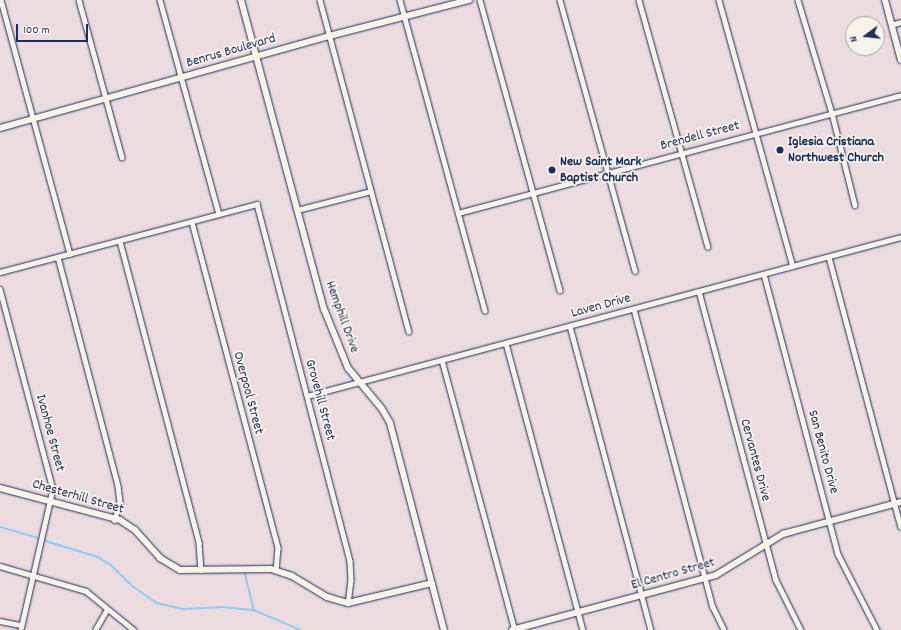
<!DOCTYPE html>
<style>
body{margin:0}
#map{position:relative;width:901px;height:630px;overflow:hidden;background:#ecdcdf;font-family:Dekko,sans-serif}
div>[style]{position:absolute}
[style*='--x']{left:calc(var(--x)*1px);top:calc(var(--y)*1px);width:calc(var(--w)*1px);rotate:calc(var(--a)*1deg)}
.stream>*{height:1.5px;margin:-0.75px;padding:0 0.75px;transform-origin:0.75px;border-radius:0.75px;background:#8ecdef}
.roads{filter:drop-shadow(0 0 1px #1b2f5e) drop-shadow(0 0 1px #1b2f5e)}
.street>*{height:4.5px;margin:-2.25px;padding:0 2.25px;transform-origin:2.25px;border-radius:2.25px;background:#f7f3e8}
.secondary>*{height:6px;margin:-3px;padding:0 3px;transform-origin:3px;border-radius:3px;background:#f7f3e8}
.dots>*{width:11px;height:11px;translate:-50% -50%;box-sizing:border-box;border:2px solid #f7f3e8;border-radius:50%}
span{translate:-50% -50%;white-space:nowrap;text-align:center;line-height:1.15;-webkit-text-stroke:3.5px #f7f3e8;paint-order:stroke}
.street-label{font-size:14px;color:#1b2f5e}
.poi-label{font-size:14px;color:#1b2f5e;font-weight:700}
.left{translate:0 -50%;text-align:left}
.north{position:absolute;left:845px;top:16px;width:40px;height:40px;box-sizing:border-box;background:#f7f3e8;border:1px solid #9fa5b1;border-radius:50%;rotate:255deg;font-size:11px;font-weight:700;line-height:16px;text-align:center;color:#1b2f5e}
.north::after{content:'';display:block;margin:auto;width:14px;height:18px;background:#1b2f5e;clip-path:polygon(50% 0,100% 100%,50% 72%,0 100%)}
.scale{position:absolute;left:16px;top:24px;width:72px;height:18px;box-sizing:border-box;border:2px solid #1b2f5e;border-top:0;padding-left:5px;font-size:12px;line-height:14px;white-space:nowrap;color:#1b2f5e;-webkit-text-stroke:3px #f7f3e8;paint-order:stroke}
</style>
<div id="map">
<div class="stream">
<i style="--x:0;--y:527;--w:40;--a:16"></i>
<i style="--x:46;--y:541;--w:54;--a:17.1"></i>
<i style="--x:98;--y:557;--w:15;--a:32"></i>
<i style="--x:111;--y:565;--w:32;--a:44"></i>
<i style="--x:134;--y:587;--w:28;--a:35"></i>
<i style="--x:157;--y:603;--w:28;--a:13"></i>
<i style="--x:184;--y:609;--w:39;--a:-3"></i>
<i style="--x:223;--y:607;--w:31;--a:6"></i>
<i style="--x:245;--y:573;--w:38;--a:76"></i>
<i style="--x:254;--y:610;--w:51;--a:23.1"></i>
</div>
<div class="roads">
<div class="street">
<i style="--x:1;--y:0;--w:263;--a:74.8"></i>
<i style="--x:79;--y:0;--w:163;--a:74.7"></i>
<i style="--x:160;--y:0;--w:222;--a:74.6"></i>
<i style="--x:320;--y:0;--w:343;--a:75"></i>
<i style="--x:400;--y:0;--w:322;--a:74.7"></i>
<i style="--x:480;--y:0;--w:301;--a:74.6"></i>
<i style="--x:560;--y:0;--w:281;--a:74.5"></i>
<i style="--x:639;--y:0;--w:256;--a:74.4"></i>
<i style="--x:719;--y:0;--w:276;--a:74.5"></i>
<i style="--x:798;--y:0;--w:118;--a:73.3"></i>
<i style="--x:832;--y:113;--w:95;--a:76"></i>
<i style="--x:891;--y:25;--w:10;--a:-17"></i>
<i style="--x:297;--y:210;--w:76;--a:-14.4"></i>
<i style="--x:458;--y:213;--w:458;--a:-14.9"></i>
<i style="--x:192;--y:222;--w:337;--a:75.2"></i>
<i style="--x:278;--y:548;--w:22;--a:95"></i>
<i style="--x:120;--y:241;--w:312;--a:75.3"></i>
<i style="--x:199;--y:543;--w:27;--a:86"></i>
<i style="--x:58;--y:257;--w:237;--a:75.3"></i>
<i style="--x:118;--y:486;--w:16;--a:83"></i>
<i style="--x:120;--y:502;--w:19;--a:106"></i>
<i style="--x:829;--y:257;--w:279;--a:75.1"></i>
<i style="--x:0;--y:272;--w:266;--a:-14.8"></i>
<i style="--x:257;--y:204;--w:369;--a:75.4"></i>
<i style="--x:350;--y:561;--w:19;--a:87"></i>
<i style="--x:351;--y:580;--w:23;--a:97"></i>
<i style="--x:764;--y:274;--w:290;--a:75.2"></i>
<i style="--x:838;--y:554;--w:85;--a:62.8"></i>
<i style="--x:0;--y:289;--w:207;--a:75.2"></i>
<i style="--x:53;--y:489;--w:145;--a:102.8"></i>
<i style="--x:699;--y:291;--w:299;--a:75.1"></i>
<i style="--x:776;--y:580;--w:56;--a:63.4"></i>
<i style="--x:634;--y:309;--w:308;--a:75.2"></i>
<i style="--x:713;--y:607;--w:25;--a:64"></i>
<i style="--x:570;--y:326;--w:315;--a:75.1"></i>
<i style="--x:506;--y:343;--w:297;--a:75"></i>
<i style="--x:442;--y:360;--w:280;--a:74.9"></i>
<i style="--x:307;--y:396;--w:615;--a:-14.99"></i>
<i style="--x:0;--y:566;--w:90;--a:16.2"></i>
<i style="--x:86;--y:591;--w:62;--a:39.1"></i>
<i style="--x:0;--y:621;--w:21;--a:11"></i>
<i style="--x:95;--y:630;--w:24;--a:-60"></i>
</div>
<div class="secondary">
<i style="--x:241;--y:0;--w:320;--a:75"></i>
<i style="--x:324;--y:309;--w:64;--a:67.9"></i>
<i style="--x:348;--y:368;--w:53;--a:50.3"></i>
<i style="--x:382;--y:409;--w:16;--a:60"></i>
<i style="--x:390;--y:423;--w:214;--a:75.4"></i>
<i style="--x:885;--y:0;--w:62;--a:75.1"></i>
<i style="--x:0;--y:128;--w:342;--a:-15.6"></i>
<i style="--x:329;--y:36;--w:145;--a:-14.4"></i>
<i style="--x:0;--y:488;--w:124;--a:14.9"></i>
<i style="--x:120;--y:520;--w:18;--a:34"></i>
<i style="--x:135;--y:530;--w:38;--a:48"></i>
<i style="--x:160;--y:558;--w:23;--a:31"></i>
<i style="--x:180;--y:570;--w:91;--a:-0.6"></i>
<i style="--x:271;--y:569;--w:22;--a:18"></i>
<i style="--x:292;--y:576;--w:41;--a:31"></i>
<i style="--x:327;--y:597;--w:22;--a:16"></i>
<i style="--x:348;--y:603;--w:86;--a:-13.4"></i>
<i style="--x:512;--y:630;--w:211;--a:-15.1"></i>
<i style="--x:716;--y:575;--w:79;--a:-31.5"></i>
<i style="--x:783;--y:534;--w:122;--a:-15.2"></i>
</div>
</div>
<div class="dots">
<i style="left:780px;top:150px;background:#1b2f5e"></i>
<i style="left:552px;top:170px;background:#1b2f5e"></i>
</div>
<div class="street-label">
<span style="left:231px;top:51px;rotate:-16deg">Benrus Boulevard</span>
<span style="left:700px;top:136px;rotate:-15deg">Brendell Street</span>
<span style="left:601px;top:306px;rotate:-15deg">Laven Drive</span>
<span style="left:342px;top:317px;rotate:70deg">Hemphill Drive</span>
<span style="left:248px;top:393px;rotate:75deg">Overpool Street</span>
<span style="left:320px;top:400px;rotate:75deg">Grovehill Street</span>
<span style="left:50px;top:433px;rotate:75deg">Ivanhoe Street</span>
<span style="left:823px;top:452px;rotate:75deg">San Benito Drive</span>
<span style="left:755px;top:460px;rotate:75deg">Cervantes Drive</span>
<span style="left:78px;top:497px;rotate:16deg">Chesterhill Street</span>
<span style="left:673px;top:574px;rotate:-16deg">El Centro Street</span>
</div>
<div class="poi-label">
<span class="left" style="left:788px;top:150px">Iglesia Cristiana<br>Northwest Church</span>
<span class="left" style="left:560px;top:170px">New Saint Mark<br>Baptist Church</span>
</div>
<div class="north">N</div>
<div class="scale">100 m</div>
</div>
